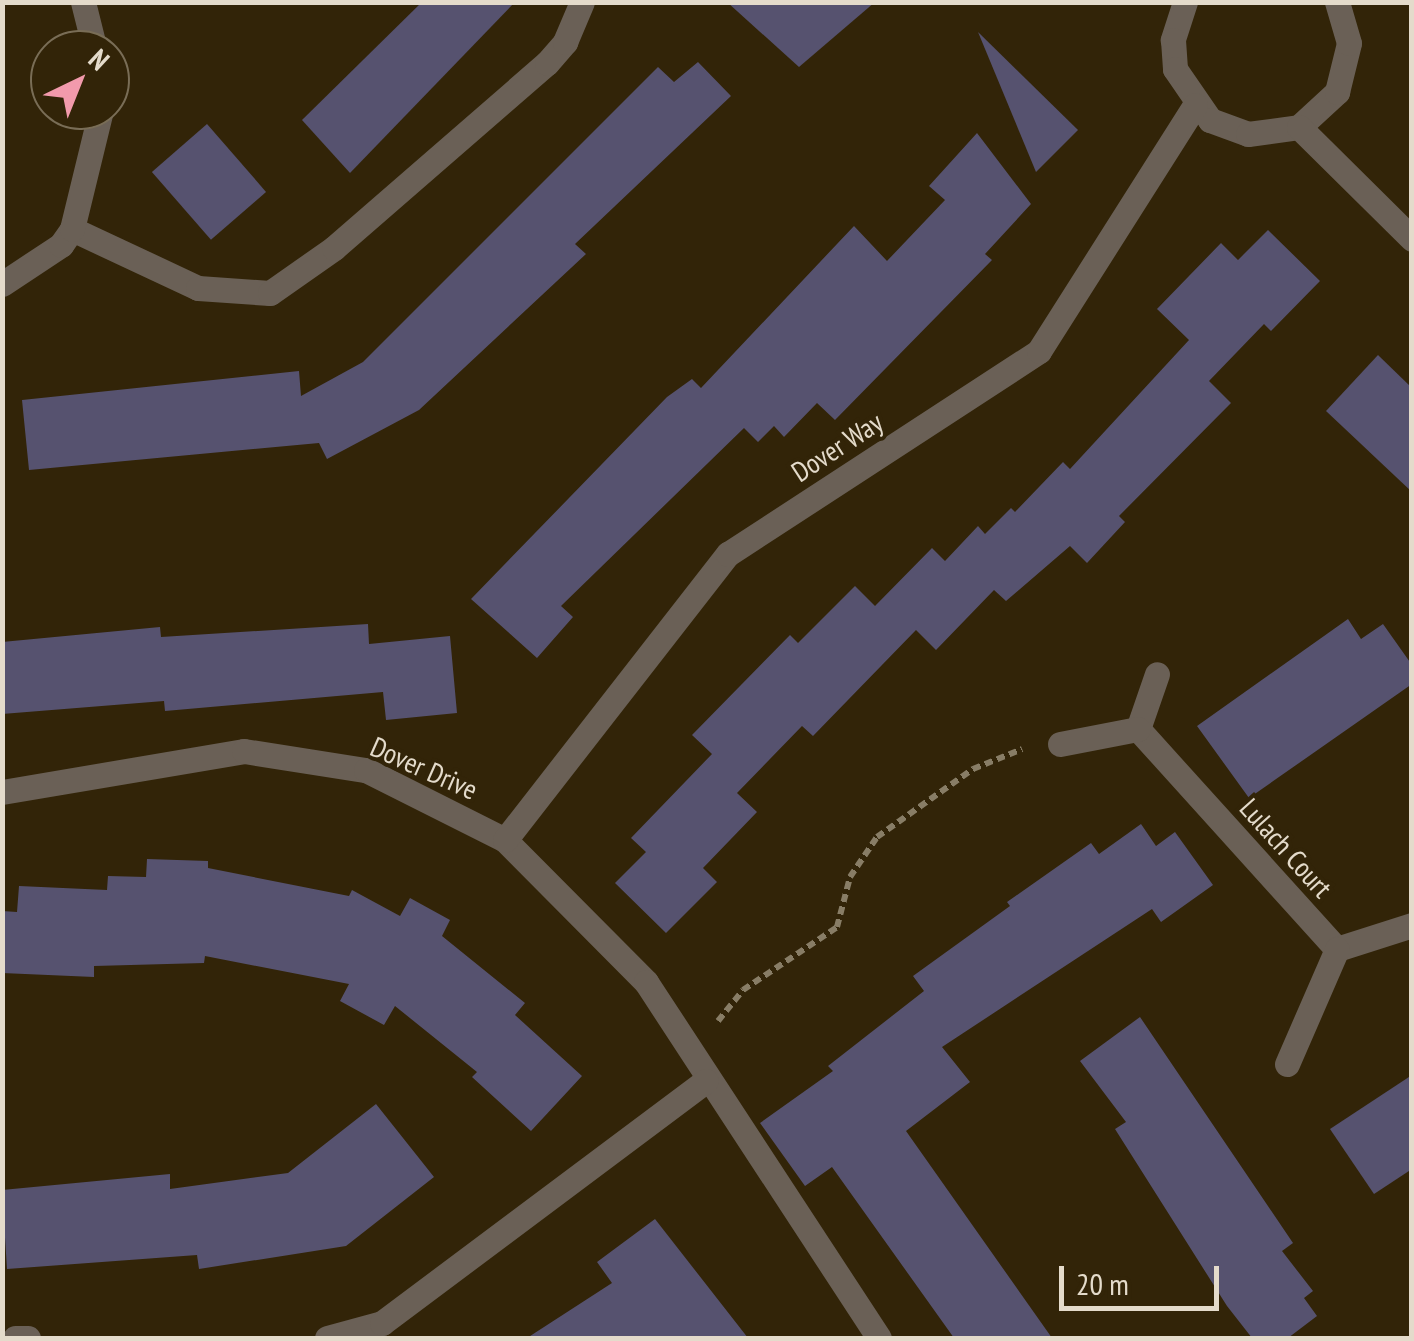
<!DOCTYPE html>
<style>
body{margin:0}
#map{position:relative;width:1414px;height:1341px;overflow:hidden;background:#322408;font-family:"PT Sans Narrow",sans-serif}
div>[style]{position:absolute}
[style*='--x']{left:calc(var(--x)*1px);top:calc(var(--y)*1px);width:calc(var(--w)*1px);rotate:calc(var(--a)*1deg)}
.building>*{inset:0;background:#56526f;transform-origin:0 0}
.path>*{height:6px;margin-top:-3px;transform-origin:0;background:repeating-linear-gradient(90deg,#887d66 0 8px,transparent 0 13px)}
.street>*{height:25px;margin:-12.5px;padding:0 12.5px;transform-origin:12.5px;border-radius:12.5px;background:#6a6056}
span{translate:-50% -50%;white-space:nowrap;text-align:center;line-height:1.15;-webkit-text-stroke:8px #322408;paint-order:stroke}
.street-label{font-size:28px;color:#e4dbcb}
.frame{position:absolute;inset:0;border:5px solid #e4dbcb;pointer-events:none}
.north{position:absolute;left:30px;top:30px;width:100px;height:100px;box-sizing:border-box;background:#322408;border:2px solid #796d56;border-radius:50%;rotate:43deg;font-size:28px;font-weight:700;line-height:40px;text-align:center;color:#e4dbcb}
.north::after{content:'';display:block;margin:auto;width:35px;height:45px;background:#f29aac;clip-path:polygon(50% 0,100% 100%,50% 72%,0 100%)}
.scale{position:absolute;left:1059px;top:1266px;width:160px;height:45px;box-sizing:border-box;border:5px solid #e4dbcb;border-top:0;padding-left:12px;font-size:30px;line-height:35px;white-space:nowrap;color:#e4dbcb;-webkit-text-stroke:8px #322408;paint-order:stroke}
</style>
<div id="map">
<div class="building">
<i style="clip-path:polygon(422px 2px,515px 2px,350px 173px,302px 120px)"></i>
<i style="clip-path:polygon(727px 2px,875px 2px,799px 67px)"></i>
<i style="clip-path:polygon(978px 32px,1078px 130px,1036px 172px)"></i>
<i style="clip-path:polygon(698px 62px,731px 96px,575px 244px,586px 254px,419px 410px,327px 459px,319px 443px,29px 470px,22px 400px,299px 371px,301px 396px,363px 362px,658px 67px,674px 82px)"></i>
<i style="left:207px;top:124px;width:90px;height:73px;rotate:49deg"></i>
<i style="clip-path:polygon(977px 133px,1031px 204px,985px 254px,992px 260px,835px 420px,817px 403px,784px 437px,774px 426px,758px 442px,744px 428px,561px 606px,573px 617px,537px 658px,471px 599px,667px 397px,692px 379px,701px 388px,854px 226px,887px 261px,945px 200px,929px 186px)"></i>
<i style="clip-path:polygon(1268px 230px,1320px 281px,1271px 331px,1264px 324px,1209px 381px,1231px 403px,1119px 516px,1125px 522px,1087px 563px,1070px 546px,1006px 601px,994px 590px,936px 650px,916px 630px,813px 736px,802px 726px,737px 793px,757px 812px,703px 868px,717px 882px,666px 933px,615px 883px,646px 852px,631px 838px,712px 754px,692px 735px,790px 635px,798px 643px,855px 586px,875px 606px,932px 548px,945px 561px,978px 526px,985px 534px,1011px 508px,1015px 512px,1063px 462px,1070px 469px,1189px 340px,1157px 309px,1221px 243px,1238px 260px)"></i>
<i style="clip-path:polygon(1378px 355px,1412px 388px,1412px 492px,1326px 411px)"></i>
<i style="clip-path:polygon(1348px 619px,1361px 639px,1383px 624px,1412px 665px,1412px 684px,1249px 798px,1197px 726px)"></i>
<i style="clip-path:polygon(368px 624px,369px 644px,450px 636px,457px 713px,386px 720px,383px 692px,165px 711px,164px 701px,2px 714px,2px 642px,160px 627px,161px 637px)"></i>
<i style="clip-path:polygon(1141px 824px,1156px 846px,1175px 832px,1213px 885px,1161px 922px,1152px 909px,942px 1047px,970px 1082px,906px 1131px,1052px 1338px,954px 1338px,832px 1167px,805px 1186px,760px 1123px,833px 1071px,828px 1066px,924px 991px,913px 976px,1010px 906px,1007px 902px,1091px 843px,1099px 854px)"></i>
<i style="clip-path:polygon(147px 859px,208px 861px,208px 868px,349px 896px,352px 890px,400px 916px,410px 898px,450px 920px,442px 936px,525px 1003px,515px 1015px,582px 1076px,531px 1131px,472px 1077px,477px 1072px,395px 1006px,384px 1025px,340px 1001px,349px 984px,205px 956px,204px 963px,94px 966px,94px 977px,2px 973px,2px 911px,17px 912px,19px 886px,107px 890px,108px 876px,146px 877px)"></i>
<i style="clip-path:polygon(1140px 1017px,1293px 1243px,1282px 1251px,1313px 1291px,1304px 1298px,1317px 1316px,1288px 1338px,1252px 1338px,1227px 1306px,1115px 1129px,1126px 1122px,1080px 1061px)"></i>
<i style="clip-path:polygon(1412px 1075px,1412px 1169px,1374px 1194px,1330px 1129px)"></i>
<i style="clip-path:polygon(376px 1104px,434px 1177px,346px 1246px,199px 1269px,197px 1255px,7px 1269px,2px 1190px,170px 1174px,170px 1189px,288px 1173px)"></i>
<i style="clip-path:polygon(655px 1219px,748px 1338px,527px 1338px,612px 1283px,597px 1262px)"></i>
</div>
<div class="path">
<i style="--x:718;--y:1021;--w:40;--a:-51"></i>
<i style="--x:743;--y:990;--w:113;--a:-33.8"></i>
<i style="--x:837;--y:927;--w:52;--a:-75.4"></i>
<i style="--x:850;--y:877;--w:48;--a:-56"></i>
<i style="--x:877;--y:837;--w:118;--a:-35.3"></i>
<i style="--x:973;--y:769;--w:53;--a:-22.2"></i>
</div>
<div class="street">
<i style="--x:83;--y:2;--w:49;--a:76"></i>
<i style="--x:1185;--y:2;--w:40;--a:108"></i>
<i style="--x:1173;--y:40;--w:29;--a:86"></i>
<i style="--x:1175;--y:69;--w:62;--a:55.5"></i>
<i style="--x:1210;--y:120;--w:40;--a:20.2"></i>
<i style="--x:1248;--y:134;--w:51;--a:-7.8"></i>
<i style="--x:1299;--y:127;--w:52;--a:-42.6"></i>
<i style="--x:1337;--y:92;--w:50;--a:-76.2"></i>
<i style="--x:1349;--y:43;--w:43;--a:-106.3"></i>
<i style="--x:1299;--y:127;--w:159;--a:44.7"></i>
<i style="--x:72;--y:229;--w:139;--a:25.1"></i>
<i style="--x:198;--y:288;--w:72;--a:4"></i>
<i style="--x:270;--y:293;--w:78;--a:-35.1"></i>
<i style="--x:334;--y:248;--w:282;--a:-41"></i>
<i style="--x:547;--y:63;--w:28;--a:-49"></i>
<i style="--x:565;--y:42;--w:43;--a:-67"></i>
<i style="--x:2;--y:284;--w:71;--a:-33.5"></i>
<i style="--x:61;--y:245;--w:19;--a:-55"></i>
<i style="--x:72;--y:229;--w:122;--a:-76.3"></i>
<i style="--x:1138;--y:729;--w:297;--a:47.9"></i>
<i style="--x:1337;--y:949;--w:79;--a:-17.7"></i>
<i style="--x:1138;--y:729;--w:58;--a:-70.9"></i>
<i style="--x:1060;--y:744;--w:79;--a:-10.9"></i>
<i style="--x:2;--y:792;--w:245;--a:-9.6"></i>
<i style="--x:244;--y:751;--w:123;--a:8.9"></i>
<i style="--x:366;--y:770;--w:156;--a:26.7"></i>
<i style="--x:505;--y:840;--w:200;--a:45.2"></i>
<i style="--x:646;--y:982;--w:425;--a:56.8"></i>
<i style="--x:505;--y:840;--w:363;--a:-52.1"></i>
<i style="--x:728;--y:554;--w:371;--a:-33.1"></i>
<i style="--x:1039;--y:351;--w:291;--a:-57.6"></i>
<i style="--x:1287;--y:1064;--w:125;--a:-66.5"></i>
<i style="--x:15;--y:1338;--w:13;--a:0"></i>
<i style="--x:327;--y:1338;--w:57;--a:-15.3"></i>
<i style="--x:382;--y:1323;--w:404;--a:-36.8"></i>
</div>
<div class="street-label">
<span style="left:837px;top:447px;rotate:-33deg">Dover Way</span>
<span style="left:424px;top:768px;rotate:24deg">Dover Drive</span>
<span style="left:1286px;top:848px;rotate:48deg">Lulach Court</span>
</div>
<div class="frame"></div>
<div class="north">N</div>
<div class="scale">20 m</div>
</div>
